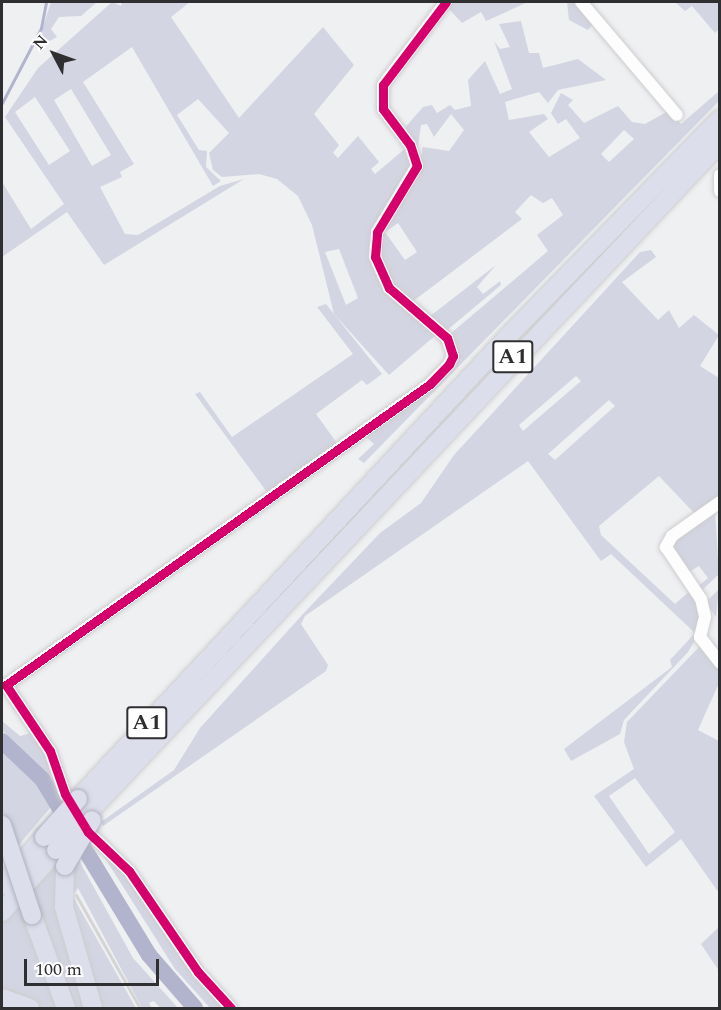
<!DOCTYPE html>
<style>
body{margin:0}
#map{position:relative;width:721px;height:1010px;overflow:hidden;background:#eff0f2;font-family:Spectral,serif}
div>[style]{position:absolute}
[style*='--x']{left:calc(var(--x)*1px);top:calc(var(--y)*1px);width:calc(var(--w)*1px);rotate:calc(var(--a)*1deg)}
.green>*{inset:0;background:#d3d5e2}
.stream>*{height:3px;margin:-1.5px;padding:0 1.5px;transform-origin:1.5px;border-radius:1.5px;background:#b1b4cc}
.river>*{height:16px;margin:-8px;padding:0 8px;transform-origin:8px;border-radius:8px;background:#b1b4cc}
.roads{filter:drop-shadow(0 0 2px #cdcdcf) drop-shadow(0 0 2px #cdcdcf)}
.minor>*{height:12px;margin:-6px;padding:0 6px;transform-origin:6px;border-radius:6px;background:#fdfdfd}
.highway>*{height:18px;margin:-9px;padding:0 9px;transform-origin:9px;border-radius:9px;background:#dddeec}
.rail>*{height:3px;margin:-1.5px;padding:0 1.5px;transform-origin:1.5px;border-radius:1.5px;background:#d4d4d5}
.bridges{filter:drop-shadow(0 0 2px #afb0bf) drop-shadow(0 0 2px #afb0bf)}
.highway-bridge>*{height:18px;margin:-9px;padding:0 9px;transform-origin:9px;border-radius:9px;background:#dddeec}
.cycleway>*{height:9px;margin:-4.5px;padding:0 4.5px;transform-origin:4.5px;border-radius:4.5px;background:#d6006c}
span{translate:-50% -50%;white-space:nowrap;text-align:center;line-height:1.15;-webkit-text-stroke:6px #fff;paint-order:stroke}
.shield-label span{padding:2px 4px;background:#fff;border:2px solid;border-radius:4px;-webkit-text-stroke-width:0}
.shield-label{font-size:22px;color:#2f2f31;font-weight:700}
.frame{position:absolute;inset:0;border:3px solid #2f2f31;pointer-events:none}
.north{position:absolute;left:24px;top:24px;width:60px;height:60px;-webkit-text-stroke:4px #fff;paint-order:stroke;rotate:311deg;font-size:16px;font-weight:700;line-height:24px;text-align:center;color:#2f2f31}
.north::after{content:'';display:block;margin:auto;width:21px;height:27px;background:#2f2f31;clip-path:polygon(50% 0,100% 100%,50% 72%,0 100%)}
.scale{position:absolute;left:24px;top:959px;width:135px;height:27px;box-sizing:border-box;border:3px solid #2f2f31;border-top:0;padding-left:8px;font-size:18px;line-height:21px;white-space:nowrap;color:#2f2f31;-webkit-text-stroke:4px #fff;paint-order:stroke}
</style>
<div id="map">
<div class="green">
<i style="clip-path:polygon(51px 2px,97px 2px,81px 16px,59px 17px,51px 29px,57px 37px,36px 48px)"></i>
<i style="clip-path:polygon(evenodd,112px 2px,121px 6px,122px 2px,190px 2px,171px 17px,239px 118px,323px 27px,354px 65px,314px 114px,339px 145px,333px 153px,338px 158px,358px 136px,379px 162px,371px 169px,375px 174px,407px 147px,414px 160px,383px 219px,375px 270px,437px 334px,389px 375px,334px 314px,312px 225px,298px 196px,277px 179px,259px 174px,222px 177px,213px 170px,209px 153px,229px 133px,198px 99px,177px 115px,199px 150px,207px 151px,206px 167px,221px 181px,213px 186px,132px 47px,83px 82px,134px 164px,120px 172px,122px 177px,100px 187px,125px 234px,138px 235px,220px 186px,244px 179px,104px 265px,67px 212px,2px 257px,2px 182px,31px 229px,64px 204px,5px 117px,38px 68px,112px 2px,71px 89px,111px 155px,92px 166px,54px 100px,71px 89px,112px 2px,35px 97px,70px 151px,49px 165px,15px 112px,35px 97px,112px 2px,339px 249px,358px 298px,346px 305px,325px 252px,339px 249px)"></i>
<i style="clip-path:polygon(451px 2px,528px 2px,486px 21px,481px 12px,462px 23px,449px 9px)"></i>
<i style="clip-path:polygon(567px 2px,577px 2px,594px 23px,588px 30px,569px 20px)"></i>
<i style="clip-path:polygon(675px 2px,719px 2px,719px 29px,715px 33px,692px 6px,685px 11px)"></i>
<i style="clip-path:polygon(evenodd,521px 21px,529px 53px,539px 53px,543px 68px,578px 59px,606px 80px,558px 90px,548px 103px,539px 92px,505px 102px,509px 120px,544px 114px,548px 119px,529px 132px,549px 157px,580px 138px,566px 119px,558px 124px,551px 113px,561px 93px,573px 100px,568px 105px,584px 123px,618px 106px,632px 122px,645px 124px,670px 110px,681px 124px,719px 91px,719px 101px,364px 463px,358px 459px,374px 444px,365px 436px,447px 375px,458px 357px,450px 334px,548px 251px,537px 235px,563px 215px,552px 198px,543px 203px,531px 195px,515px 212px,522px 219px,412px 302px,429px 317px,496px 265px,477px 287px,483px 294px,500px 281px,501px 285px,446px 331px,390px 285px,377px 246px,417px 177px,423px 147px,449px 151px,464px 130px,451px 114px,434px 137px,427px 124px,421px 125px,418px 146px,402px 131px,423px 107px,432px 105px,437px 113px,450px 105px,455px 110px,471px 106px,468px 80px,485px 61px,500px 94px,512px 89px,494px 41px,500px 49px,510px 47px,499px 24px,521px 21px,624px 130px,634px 139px,609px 162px,601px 154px,624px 130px,521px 21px,398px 223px,417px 252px,405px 260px,385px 232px,398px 223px)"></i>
<i style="clip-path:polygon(evenodd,651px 250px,656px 257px,622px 282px,658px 320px,669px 310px,679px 328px,694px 315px,719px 335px,700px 366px,719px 378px,719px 499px,696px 515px,659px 476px,599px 526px,601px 535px,675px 604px,691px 590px,703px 609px,698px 635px,688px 652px,624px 720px,620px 734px,571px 761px,564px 749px,672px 667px,670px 660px,695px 633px,611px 554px,601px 561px,528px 461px,305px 616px,301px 624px,328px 665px,326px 671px,103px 826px,101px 822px,174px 770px,200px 728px,302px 615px,380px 533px,421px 503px,454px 455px,640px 252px,651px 250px,576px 376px,581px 381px,523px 431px,519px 425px,576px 376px,651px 250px,609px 400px,615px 406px,555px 460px,548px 454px,609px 400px)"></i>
<i style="clip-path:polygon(326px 304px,382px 374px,367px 385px,362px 380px,316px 414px,339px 446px,269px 495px,195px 394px,200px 392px,232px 437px,353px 354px,317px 307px)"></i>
<i style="clip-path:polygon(715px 511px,719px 574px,701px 591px,708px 600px,719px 589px,716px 617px,696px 588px,708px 578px,699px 566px,686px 574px,670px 542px)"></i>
<i style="clip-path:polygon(evenodd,701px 645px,719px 668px,719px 683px,698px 730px,719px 741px,719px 893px,681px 839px,646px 867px,594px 796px,634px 769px,624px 742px,627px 722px,701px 645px,635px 778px,675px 832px,649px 854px,609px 796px,635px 778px)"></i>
<i style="clip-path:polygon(2px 721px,20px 736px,31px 733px,47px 755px,62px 794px,58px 797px,41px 769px,2px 730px)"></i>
<i style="clip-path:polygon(2px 746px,37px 781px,51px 807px,17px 847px,2px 810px)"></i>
<i style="clip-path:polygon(86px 839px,120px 866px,227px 1008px,210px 1008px,175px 969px,103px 855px)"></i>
<i style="clip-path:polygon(76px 855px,133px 958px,178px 1008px,160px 1008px,154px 1001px,149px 1003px,152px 1008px,142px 1008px,78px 888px,72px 895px,136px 1008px,98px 1008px,68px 906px,68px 877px)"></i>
<i style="clip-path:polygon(57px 865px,88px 1008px,72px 1008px,32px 889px)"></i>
<i style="clip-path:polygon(19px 903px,61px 1008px,37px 1008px,2px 994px,2px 923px)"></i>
<i style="clip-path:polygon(719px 927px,719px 971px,701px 944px)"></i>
</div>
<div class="stream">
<i style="--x:2;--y:103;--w:85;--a:-62.5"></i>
<i style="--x:41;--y:28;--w:26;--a:-79"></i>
</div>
<div class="river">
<i style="--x:2;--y:741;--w:55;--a:43.5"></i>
<i style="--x:42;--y:779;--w:206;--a:58.7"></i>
<i style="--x:149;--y:955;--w:70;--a:49"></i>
</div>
<div class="roads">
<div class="minor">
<i style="--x:581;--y:2;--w:148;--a:49.7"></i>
<i style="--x:720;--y:175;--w:16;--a:90"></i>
<i style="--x:720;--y:502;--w:59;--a:144.7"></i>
<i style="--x:672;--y:536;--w:13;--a:119"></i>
<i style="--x:666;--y:547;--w:63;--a:56.1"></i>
<i style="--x:701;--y:599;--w:18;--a:77"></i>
<i style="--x:705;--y:617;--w:21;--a:104"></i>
<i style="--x:700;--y:637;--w:33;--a:52"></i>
<i style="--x:231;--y:1008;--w:49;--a:-132.5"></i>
<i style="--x:198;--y:972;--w:122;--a:-124.3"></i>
<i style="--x:129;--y:871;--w:57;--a:-136.4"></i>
<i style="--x:88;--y:832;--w:44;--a:-121.2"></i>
<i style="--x:65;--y:794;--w:46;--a:-109.2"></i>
<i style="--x:50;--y:751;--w:79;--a:-123.7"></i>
<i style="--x:6;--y:685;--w:520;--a:-35.37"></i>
<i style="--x:430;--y:384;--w:28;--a:-46"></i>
<i style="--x:449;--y:364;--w:9;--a:-63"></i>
<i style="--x:453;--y:356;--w:19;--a:-108"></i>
<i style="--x:447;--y:338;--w:77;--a:-139.2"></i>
<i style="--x:389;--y:288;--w:34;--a:-114"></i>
<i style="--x:375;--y:257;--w:25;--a:-85"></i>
<i style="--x:377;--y:232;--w:77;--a:-58.8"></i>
<i style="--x:417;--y:166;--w:22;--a:-108"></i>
<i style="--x:410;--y:145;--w:45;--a:-126.9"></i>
<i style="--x:383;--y:109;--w:24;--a:-90"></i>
<i style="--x:383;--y:85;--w:104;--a:-52.8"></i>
</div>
<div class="highway">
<i style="--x:78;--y:799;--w:643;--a:-47.08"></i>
<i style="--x:516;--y:328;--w:292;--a:-45.7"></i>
<i style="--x:87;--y:814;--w:922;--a:-46.67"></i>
<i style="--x:65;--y:866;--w:41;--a:91.4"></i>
<i style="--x:64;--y:907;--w:105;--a:74"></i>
<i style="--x:2;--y:886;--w:65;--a:-49.4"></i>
<i style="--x:2;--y:912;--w:82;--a:-48.9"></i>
<i style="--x:32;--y:915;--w:99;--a:69.9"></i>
<i style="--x:2;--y:998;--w:30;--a:20"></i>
</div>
</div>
<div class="rail">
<i style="--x:76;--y:895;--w:130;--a:60.5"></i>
</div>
<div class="bridges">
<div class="highway-bridge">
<i style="--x:2;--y:825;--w:95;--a:71.6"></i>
<i style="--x:44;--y:837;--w:51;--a:-48.2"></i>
<i style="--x:56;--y:850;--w:31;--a:-50"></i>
<i style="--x:65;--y:866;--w:53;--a:-59.6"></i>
</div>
</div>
<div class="cycleway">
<i style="--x:231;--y:1008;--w:49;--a:-132.5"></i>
<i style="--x:198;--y:972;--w:122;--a:-124.3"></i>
<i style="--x:129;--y:871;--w:57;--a:-136.4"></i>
<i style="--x:88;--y:832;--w:44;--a:-121.2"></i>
<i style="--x:65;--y:794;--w:46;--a:-109.2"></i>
<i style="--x:50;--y:751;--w:79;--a:-123.7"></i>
<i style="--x:6;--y:685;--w:520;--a:-35.37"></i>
<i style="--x:430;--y:384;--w:28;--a:-46"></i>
<i style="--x:449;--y:364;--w:9;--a:-63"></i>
<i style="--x:453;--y:356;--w:19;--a:-108"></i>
<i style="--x:447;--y:338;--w:77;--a:-139.2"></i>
<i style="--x:389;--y:288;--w:34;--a:-114"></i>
<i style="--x:375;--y:257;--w:25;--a:-85"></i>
<i style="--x:377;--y:232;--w:77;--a:-58.8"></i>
<i style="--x:417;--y:166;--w:22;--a:-108"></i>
<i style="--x:410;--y:145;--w:45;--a:-126.9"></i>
<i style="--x:383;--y:109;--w:24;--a:-90"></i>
<i style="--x:383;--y:85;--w:104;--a:-52.8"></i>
</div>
<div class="shield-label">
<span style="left:513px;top:357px">A1</span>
<span style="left:147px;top:723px">A1</span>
</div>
<div class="frame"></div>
<div class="north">N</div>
<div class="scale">100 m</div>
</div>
